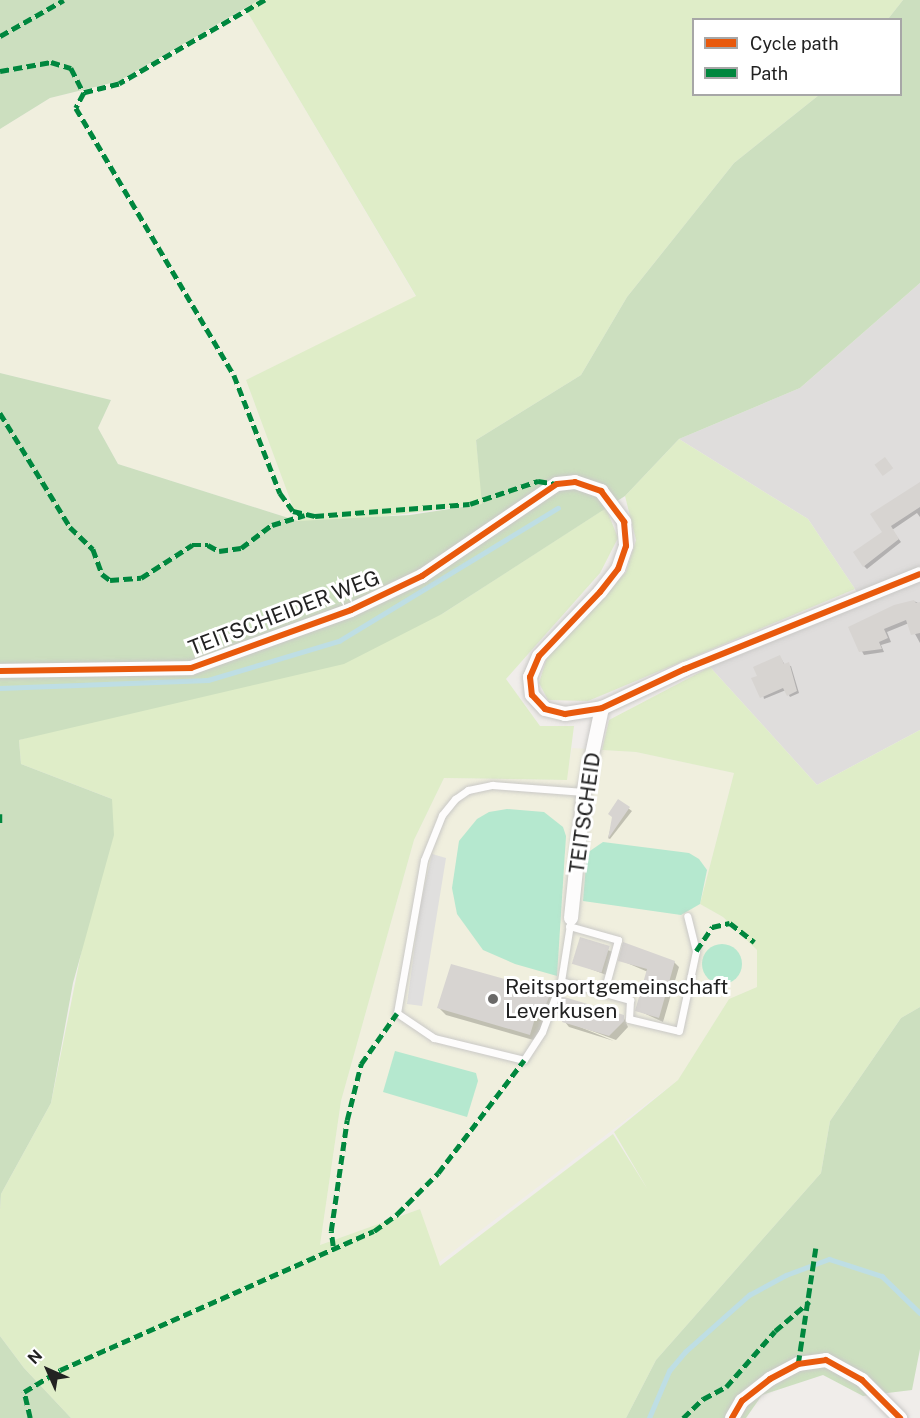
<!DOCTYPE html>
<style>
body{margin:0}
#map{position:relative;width:920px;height:1418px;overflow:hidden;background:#f0edea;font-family:"Public Sans",sans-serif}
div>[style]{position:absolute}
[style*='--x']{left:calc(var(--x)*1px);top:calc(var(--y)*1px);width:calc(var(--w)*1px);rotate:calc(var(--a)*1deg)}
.residential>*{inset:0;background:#dfdddc}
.farmland>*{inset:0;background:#f0efde}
.grass>*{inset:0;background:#dfedc8}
.forest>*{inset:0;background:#ccdfbf}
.pitch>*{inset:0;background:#b5e8cf}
.round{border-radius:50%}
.parking>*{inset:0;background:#e0dfde}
.shadow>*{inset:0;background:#0003}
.stream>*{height:4.5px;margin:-2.25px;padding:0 2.25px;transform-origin:2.25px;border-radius:2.25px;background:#bedee4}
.building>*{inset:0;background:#d7d4d1;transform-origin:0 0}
.roads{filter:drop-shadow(0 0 2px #c9c8c6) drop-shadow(0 0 2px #c9c8c6)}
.service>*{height:7px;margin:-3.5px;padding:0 3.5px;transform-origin:3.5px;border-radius:3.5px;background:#fdfcfc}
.minor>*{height:14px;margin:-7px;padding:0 7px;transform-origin:7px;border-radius:7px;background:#fdfcfc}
.quiet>*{height:4.5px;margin-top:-2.25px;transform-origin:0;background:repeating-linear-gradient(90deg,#00873e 0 9px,transparent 0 13.5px)}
.cycleway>*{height:6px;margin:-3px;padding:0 3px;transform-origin:3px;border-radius:3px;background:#e8590c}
.dots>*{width:16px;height:16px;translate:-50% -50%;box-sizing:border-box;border:3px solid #fff;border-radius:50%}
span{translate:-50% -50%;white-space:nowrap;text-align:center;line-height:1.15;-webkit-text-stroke:6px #fff;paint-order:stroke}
.street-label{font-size:21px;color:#222}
.poi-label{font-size:21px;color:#222}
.left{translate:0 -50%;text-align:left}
.legend{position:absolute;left:692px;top:18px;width:210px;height:78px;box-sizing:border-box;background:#fff;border:2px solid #a7a7a7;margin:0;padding:8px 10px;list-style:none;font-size:18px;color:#222}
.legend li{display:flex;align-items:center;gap:12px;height:30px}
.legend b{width:30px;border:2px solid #a7a7a7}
.north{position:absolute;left:18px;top:1340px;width:60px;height:60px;-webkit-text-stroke:4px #fff;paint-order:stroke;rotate:315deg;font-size:16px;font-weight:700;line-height:24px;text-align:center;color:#222}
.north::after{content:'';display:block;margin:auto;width:21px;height:27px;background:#222;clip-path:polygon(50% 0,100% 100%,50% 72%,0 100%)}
</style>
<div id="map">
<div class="residential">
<i style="clip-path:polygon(920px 283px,920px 730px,817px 785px,710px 667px,865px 604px,808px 519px,679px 439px,800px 388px)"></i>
</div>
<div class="farmland">
<i style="clip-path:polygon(245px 8px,416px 297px,246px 380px,298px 521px,118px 464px,98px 428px,111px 400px,0 373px,0 129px,50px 98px,119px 81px)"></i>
<i style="clip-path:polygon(572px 748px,636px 752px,734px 773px,700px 904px,723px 917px,757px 950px,757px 987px,729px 999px,678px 1080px,438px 1263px,420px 1209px,320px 1245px,341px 1101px,414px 840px,444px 778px,566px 780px)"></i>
</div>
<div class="grass">
<i style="clip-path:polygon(259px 0,903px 0,888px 19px,694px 20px,694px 94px,819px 95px,734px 163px,627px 297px,581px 375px,476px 440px,483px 504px,347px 521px,298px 521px,246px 380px,416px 296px,245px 8px)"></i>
<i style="clip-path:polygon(679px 439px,808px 519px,855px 589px,588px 701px,548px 700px,539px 683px,547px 657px,626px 572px,636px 540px,625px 496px)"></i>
<i style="clip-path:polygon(606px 508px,618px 538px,600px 573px,506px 679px,540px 726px,574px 726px,567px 780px,444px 778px,414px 840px,341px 1101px,320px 1245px,420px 1209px,440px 1266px,613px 1134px,648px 1190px,614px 1132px,678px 1080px,729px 999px,757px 987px,757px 950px,723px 917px,700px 904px,734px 773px,636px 752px,602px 750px,609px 720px,710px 667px,817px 785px,920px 730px,920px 1007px,901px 1018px,830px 1121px,821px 1173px,656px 1360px,626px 1418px,71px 1418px,24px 1368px,0 1336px,0 1210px,1px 1194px,51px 1103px,112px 799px,21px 764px,19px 740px,442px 614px)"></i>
</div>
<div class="forest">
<i style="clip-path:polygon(0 0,259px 0,119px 81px,50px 98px,0 129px)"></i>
<i style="clip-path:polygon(903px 0,920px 0,920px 283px,800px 388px,679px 439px,625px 496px,442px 614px,344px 664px,19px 740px,21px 764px,112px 799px,114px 835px,73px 983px,51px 1103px,1px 1194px,0 1210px,0 373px,111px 400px,98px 428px,118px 464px,298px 521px,410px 515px,482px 504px,476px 440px,581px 375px,627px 297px,734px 163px,819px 95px,900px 94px,900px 20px,888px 19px)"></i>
<i style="clip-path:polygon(920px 1007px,920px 1349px,912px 1390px,863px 1396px,823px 1375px,762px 1395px,746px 1418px,626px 1418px,656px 1360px,821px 1173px,830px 1121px,901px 1018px)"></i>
<i style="clip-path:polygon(0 1336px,24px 1368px,71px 1418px,0 1418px)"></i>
</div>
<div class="pitch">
<i style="clip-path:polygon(507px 809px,544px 812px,563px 827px,566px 836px,557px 976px,515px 964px,483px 950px,457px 914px,452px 888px,459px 841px,477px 819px,489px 812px)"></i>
<i style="clip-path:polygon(603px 842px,689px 853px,699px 859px,707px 870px,700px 904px,681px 915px,583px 901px,587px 853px)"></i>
<i class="round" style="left:702px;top:944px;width:40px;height:40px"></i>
<i style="clip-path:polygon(395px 1051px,476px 1073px,478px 1081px,467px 1117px,383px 1092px)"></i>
</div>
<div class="parking">
<i style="clip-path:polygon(432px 854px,446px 858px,422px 1006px,407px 1004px,420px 907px)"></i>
</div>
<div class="shadow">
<i style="clip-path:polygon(920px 484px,920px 517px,917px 513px,892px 530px,901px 542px,867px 569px,864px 566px,884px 532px)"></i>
<i style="clip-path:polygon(914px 601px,920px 604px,920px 643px,909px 623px,887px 632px,891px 642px,881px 645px,884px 652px,864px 655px,849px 628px)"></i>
<i style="clip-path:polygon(780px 657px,785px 665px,791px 666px,799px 693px,790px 697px,786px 690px,764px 699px,759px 677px)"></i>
<i style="clip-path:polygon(618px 801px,632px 811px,610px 839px,608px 838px)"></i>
<i style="clip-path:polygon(581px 939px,615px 953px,609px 976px,575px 963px)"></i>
<i style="clip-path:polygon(620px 960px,674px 962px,679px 967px,663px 1022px,637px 1010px,648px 972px)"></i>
<i style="clip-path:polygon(550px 994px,557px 1001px,537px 1041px,446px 1015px,439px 1008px)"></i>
<i style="clip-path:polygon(557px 1012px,623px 1016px,628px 1027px,616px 1040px,568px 1022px,614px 1041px,569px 1027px)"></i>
</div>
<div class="stream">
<i style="--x:0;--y:688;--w:208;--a:-2.2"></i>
<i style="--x:208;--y:680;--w:137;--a:-16.6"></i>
<i style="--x:339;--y:641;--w:256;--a:-31.3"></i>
<i style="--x:649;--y:1418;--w:51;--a:-66.9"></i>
<i style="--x:669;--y:1371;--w:25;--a:-50"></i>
<i style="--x:685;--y:1352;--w:86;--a:-41.7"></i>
<i style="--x:749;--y:1295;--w:42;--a:-28.4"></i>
<i style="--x:786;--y:1275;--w:46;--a:-20.4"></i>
<i style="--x:829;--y:1259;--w:56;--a:17.8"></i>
<i style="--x:882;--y:1276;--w:53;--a:44.2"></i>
</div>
<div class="building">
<i style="left:885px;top:457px;width:14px;height:13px;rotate:54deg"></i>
<i style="clip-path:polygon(920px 482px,920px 507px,891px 526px,899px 539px,863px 567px,853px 552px,882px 532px,870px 514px)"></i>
<i style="clip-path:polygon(914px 600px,916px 603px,920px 602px,920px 633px,911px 635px,906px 620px,884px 629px,888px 638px,879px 642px,882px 649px,859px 652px,848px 627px,894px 605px)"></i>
<i style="clip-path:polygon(780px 655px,784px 664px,789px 662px,797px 691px,787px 696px,783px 688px,760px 698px,751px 678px,757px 676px,753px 667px)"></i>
<i style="clip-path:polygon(618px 799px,630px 807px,608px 839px,612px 817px,608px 814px)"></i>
<i style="left:580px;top:937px;width:31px;height:28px;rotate:17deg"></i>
<i style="clip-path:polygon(623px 942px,675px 961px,659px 1018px,635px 1011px,647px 969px,618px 961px)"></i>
<i style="clip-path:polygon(451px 964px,551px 992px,544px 1010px,538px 1008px,530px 1035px,437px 1008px)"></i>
<i style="clip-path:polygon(561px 996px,624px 1015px,624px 1021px,609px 1036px,562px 1022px,564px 1015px,555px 1013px)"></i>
</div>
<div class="roads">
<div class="service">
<i style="--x:571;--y:918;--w:64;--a:99"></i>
<i style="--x:561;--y:981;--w:54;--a:110.4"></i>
<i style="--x:542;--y:1032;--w:33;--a:123"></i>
<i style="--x:524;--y:1060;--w:93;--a:-166.3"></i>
<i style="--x:434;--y:1038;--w:45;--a:-146"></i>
<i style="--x:397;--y:1013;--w:155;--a:-80"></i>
<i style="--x:424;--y:860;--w:48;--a:-68.2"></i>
<i style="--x:442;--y:815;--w:21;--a:-51"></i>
<i style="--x:455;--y:799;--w:16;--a:-35"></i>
<i style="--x:468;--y:790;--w:25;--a:-12"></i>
<i style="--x:492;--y:785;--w:92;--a:4.4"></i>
<i style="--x:569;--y:926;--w:51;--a:15.9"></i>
<i style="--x:618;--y:940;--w:54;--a:105.1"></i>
<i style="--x:561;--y:981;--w:72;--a:15.4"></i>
<i style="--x:630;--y:1000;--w:19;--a:93"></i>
<i style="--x:629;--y:1019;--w:51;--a:13.5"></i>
<i style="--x:679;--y:1031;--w:82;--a:-78"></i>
<i style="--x:696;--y:951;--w:36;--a:-104"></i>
</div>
<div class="minor">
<i style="--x:0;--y:671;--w:191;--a:-0.9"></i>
<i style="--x:191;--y:668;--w:170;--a:-19.9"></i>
<i style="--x:351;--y:610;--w:79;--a:-25.6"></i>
<i style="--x:422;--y:576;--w:163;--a:-34.3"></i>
<i style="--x:557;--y:484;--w:18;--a:-6"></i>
<i style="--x:575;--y:482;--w:28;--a:19"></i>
<i style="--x:601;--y:491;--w:39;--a:53"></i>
<i style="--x:624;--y:522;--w:24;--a:85"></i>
<i style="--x:626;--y:546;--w:24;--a:109"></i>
<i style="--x:618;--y:569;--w:29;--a:128"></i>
<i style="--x:600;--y:592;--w:88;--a:133.6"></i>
<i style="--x:539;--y:656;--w:23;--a:113"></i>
<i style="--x:530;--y:677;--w:18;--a:84"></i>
<i style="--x:532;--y:695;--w:19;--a:47"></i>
<i style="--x:545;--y:709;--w:21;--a:14"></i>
<i style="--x:565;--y:714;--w:37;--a:-9"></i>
<i style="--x:602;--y:708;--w:92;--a:-25.2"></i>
<i style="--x:685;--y:669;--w:253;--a:-22"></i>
<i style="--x:571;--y:918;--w:127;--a:-84.1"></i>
<i style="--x:584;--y:792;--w:86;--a:-77.9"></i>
<i style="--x:732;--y:1418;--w:20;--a:-60"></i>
<i style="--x:742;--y:1401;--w:36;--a:-38"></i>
<i style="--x:770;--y:1379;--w:32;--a:-28"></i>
<i style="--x:798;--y:1364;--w:28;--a:-8"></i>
<i style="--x:826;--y:1360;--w:41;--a:29.1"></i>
<i style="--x:862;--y:1380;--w:54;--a:45"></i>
</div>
</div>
<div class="quiet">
<i style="--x:265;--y:0;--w:168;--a:150.1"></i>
<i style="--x:119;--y:84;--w:36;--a:166"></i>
<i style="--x:84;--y:93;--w:17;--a:118"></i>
<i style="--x:76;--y:108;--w:310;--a:59.4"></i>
<i style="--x:234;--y:375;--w:127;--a:68.7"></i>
<i style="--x:280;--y:493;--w:22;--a:54"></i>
<i style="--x:293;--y:511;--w:23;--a:13"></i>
<i style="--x:315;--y:516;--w:155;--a:-4.4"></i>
<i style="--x:470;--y:504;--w:72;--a:-18.7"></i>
<i style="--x:538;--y:481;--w:19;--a:9"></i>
<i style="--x:0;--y:36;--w:73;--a:-29.4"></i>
<i style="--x:0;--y:71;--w:52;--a:-10"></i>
<i style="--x:51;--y:62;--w:21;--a:17"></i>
<i style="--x:71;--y:68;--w:28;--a:63"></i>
<i style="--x:0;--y:413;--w:134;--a:58.4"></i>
<i style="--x:70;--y:527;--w:32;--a:44"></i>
<i style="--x:93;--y:549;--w:27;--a:70"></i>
<i style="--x:102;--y:574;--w:10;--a:37"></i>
<i style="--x:110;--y:580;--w:31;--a:-4"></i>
<i style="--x:141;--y:578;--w:61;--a:-32.9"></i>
<i style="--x:192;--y:545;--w:16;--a:0"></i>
<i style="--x:208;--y:545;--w:13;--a:29"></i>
<i style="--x:219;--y:551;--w:22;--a:-8"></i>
<i style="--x:241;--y:548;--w:39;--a:-37"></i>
<i style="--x:272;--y:525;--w:34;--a:-17"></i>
<i style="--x:0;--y:814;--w:13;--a:90"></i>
<i style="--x:696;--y:951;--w:29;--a:-56"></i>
<i style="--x:712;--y:927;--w:18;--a:-13"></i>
<i style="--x:730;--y:923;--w:31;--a:38"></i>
<i style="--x:333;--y:1246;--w:15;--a:-98"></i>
<i style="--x:331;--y:1231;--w:112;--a:-81.8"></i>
<i style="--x:347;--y:1120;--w:58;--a:-76"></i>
<i style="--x:361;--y:1064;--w:62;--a:-54.8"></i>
<i style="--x:798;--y:1364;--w:120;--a:-81.4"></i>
<i style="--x:30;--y:1418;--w:27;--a:-103"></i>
<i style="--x:24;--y:1392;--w:42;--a:-31.4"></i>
<i style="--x:60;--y:1370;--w:343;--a:-23.9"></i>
<i style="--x:374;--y:1231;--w:29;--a:-36"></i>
<i style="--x:397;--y:1214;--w:58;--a:-45"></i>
<i style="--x:438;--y:1173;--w:142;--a:-52.7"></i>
<i style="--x:683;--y:1418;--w:28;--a:-44"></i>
<i style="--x:703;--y:1399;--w:26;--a:-28"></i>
<i style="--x:726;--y:1387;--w:74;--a:-48.8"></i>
<i style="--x:775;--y:1331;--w:45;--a:-40.5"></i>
</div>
<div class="cycleway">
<i style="--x:0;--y:671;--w:191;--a:-0.9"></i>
<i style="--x:191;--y:668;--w:170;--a:-19.9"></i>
<i style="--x:351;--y:610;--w:79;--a:-25.6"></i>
<i style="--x:422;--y:576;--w:163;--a:-34.3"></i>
<i style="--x:557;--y:484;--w:18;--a:-6"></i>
<i style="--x:575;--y:482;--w:28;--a:19"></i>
<i style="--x:601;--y:491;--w:39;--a:53"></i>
<i style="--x:624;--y:522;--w:24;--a:85"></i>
<i style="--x:626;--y:546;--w:24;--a:109"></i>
<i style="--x:618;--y:569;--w:29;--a:128"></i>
<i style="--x:600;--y:592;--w:88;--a:133.6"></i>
<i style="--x:539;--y:656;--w:23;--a:113"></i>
<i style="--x:530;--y:677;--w:18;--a:84"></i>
<i style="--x:532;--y:695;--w:19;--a:47"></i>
<i style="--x:545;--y:709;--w:21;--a:14"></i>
<i style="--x:565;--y:714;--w:37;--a:-9"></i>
<i style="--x:602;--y:708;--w:92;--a:-25.2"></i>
<i style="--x:685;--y:669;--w:253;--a:-22"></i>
<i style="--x:732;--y:1418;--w:20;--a:-60"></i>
<i style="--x:742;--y:1401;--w:36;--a:-38"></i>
<i style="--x:770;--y:1379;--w:32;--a:-28"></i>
<i style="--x:798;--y:1364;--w:28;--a:-8"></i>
<i style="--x:826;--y:1360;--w:41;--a:29.1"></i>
<i style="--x:862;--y:1380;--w:54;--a:45"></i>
</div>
<div class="dots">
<i style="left:493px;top:999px;background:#6a6968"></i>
</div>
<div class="street-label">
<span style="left:284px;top:613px;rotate:-21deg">TEITSCHEIDER WEG</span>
<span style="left:585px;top:813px;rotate:-82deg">TEITSCHEID</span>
</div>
<div class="poi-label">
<span class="left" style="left:505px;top:999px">Reitsportgemeinschaft<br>Leverkusen</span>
</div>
<ul class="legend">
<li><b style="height:8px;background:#e8590c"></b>Cycle path</li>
<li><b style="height:8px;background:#00873e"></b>Path</li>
</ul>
<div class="north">N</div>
</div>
